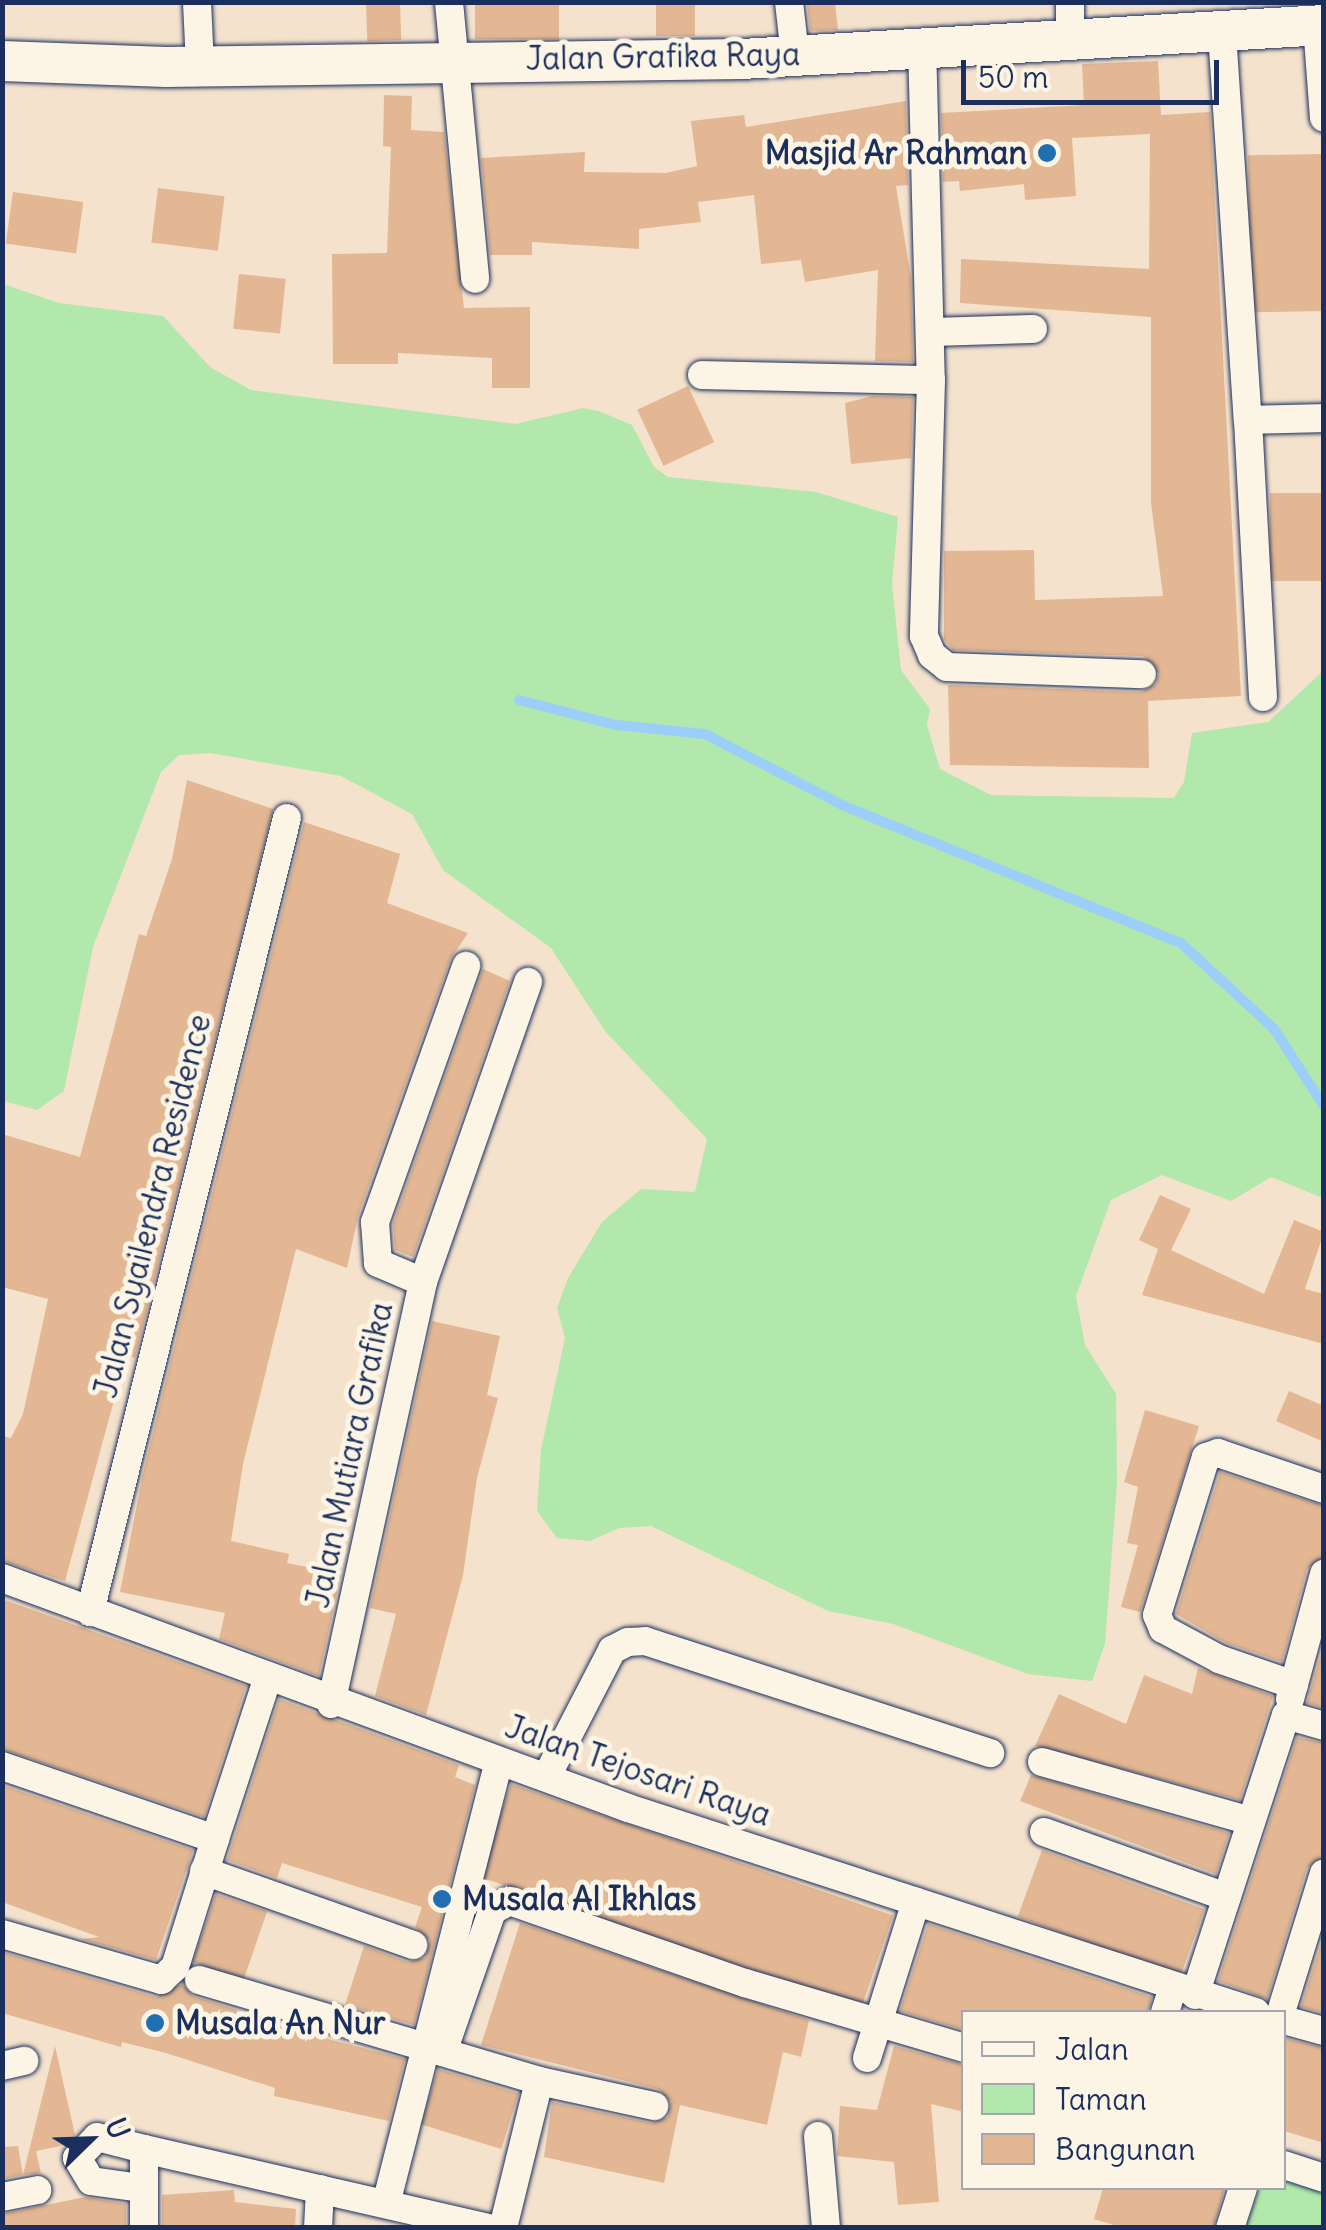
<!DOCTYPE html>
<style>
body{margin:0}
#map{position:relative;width:1326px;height:2230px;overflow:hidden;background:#f4e2cc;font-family:Delius,sans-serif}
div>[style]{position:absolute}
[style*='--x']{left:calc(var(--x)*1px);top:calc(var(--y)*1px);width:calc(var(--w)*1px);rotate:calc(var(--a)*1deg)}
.green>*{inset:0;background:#b2e8ab}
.stream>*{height:10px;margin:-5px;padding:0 5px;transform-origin:5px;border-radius:5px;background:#9bcff9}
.building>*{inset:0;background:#e3b793;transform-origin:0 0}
.roads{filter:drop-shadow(0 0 2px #1b2f5e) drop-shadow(0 0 2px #1b2f5e)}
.street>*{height:28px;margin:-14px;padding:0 14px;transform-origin:14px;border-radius:14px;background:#fcf5e5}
.secondary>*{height:40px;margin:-20px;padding:0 20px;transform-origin:20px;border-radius:20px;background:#fcf5e5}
.dots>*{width:28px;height:28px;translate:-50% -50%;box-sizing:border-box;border:5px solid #fcf5e5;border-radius:50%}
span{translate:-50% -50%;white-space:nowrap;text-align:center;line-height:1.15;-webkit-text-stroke:10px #fcf5e5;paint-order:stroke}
.street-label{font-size:32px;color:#1b2f5e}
.poi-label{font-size:32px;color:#1b2f5e;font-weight:700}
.right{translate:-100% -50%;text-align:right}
.left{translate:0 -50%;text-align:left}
.frame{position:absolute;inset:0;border:5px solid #1b2f5e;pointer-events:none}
.legend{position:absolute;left:961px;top:2010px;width:325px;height:180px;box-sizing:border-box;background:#fcf5e5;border:2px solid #a2a6af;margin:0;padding:12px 18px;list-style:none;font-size:30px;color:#1b2f5e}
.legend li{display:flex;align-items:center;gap:20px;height:50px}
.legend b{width:50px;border:2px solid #a2a6af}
.north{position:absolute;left:40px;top:2090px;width:100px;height:100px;-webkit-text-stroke:8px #fcf5e5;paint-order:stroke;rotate:67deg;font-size:28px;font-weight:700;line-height:40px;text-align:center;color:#1b2f5e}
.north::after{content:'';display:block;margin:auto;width:35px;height:45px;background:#1b2f5e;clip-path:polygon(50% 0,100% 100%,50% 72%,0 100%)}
.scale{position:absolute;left:961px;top:60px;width:258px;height:45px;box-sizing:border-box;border:5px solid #1b2f5e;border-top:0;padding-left:12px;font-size:30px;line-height:35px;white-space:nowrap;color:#1b2f5e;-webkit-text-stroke:8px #fcf5e5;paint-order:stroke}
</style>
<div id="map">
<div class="green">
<i style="clip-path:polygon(3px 284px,59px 303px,163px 316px,210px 367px,251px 390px,516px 424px,583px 408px,599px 411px,632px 425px,654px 467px,668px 477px,816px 492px,898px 517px,892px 584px,901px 670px,930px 709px,927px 725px,940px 769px,991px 795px,1174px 798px,1184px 782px,1192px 733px,1268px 722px,1323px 671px,1323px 1198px,1271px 1177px,1231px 1201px,1162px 1175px,1111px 1200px,1076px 1296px,1085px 1345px,1116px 1394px,1117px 1483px,1105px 1644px,1092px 1681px,1028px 1674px,893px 1624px,828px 1611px,651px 1526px,619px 1528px,590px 1541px,557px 1538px,537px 1511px,541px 1450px,565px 1338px,557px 1308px,568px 1278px,602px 1222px,641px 1189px,695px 1192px,707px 1139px,605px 1031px,551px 948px,443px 870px,412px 814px,341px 776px,210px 753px,179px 755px,161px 772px,93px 947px,64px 1091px,37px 1110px,3px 1101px)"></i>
<i style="clip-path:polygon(1284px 2179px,1323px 2193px,1323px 2227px,1245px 2228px,1260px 2188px,1284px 2188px)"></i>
</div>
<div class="stream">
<i style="--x:519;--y:700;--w:100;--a:14.5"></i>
<i style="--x:616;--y:725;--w:89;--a:5.8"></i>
<i style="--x:705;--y:734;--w:154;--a:27.4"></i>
<i style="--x:842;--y:805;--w:367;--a:22.2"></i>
<i style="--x:1182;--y:944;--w:125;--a:42.7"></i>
<i style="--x:1274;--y:1029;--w:92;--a:57"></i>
</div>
<div class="building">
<i style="left:475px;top:2px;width:84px;height:37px"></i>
<i style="left:656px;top:2px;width:39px;height:34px"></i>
<i style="clip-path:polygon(807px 2px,835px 2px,838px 30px,810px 31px)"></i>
<i style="left:400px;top:4px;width:36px;height:34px;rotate:88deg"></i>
<i style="clip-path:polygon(1158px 61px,1161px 115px,1210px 112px,1241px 696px,1148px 701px,1149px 768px,950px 765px,948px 685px,1141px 692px,1156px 684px,1159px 674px,1143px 656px,953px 650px,944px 639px,944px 551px,1034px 550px,1035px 600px,1163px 596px,1151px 503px,1151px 317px,960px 303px,961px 259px,1149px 269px,1150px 134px,1072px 138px,1076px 196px,1025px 200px,1024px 184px,960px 191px,959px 181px,943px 182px,941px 113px,1084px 105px,1082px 64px)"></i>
<i style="clip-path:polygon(384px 95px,412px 96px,411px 130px,444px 132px,464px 308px,530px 307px,530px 388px,492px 388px,492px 358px,398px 353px,398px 364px,333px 364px,332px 254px,387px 253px,391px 147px,383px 146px)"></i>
<i style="clip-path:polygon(906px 101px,908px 185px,896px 186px,911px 278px,913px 362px,875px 361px,878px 270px,805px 282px,801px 260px,761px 264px,754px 195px,698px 202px,701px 222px,639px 229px,639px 249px,532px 242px,532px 255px,490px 255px,481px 158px,585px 152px,584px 172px,666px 173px,697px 166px,691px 121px,744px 115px,746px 127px)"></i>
<i style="left:1321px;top:154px;width:157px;height:73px;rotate:89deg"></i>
<i style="left:158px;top:188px;width:67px;height:55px;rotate:7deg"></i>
<i style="left:13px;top:192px;width:71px;height:52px;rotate:8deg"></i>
<i style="left:239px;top:274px;width:47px;height:55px;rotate:6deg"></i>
<i style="left:688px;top:386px;width:62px;height:56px;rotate:65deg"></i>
<i style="clip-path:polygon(872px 396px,913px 397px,911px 458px,851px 464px,845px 403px)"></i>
<i style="left:1324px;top:493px;width:88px;height:54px;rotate:90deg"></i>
<i style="clip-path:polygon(187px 780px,273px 809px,135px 1358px,126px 1356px,65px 1581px,2px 1561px,2px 1436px,11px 1438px,23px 1414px,48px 1299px,2px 1287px,2px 1134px,80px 1157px,139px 934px,146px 936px,172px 859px)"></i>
<i style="clip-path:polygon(304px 822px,400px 854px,387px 903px,468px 933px,450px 960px,358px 1216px,347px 1268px,296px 1249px,243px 1464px,231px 1541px,289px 1554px,287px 1563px,341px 1574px,319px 1676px,219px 1639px,225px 1613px,120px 1592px,143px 1473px)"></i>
<i style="clip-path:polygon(483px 969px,510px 981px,413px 1257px,395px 1250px,393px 1224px)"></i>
<i style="clip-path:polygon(1160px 1195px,1191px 1209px,1171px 1250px,1264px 1294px,1294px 1220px,1324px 1232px,1305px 1289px,1324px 1294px,1324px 1344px,1142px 1295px,1158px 1249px,1139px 1240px)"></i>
<i style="clip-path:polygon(432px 1321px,500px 1336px,487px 1395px,498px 1398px,477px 1478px,463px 1575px,426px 1715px,375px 1696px,396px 1614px,370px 1608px)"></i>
<i style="clip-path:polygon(1289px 1391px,1324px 1406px,1324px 1442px,1276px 1421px)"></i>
<i style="clip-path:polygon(1145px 1410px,1199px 1426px,1140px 1612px,1121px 1607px,1138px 1545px,1127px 1543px,1138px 1487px,1124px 1482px)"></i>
<i style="clip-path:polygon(1220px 1472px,1324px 1506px,1324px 1557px,1307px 1569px,1282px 1662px,1226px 1643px,1176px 1614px)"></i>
<i style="clip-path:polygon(2px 1599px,246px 1686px,204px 1817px,2px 1749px)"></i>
<i style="clip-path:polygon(1324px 1643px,1324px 1708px,1307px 1703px)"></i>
<i style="clip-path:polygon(1198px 1668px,1273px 1696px,1240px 1800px,1035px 1746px,1059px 1694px,1126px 1724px,1144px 1675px,1192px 1694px)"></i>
<i style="clip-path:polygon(279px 1699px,459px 1765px,455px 1777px,475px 1785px,414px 2025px,345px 2005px,364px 1946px,408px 1962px,425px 1958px,430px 1941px,415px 1927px,422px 1907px,282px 1863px,277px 1878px,227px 1860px)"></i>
<i style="clip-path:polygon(1297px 1737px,1324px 1743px,1324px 1856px,1307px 1868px,1267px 1999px,1218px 1981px)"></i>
<i style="clip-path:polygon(1031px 1775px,1229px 1833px,1216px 1874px,1020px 1801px)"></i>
<i style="left:511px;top:1784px;width:404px;height:98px;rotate:19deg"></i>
<i style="clip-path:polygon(2px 1785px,193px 1850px,156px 1960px,81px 1939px,99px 1937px,2px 1902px)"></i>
<i style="left:1042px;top:1850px;width:173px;height:71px;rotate:20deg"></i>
<i style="left:216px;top:1894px;width:54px;height:72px;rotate:19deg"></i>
<i style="clip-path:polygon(520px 1923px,809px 2020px,801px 2057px,783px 2052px,767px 2125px,680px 2105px,664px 2183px,544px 2157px,552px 2102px,651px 2123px,668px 2117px,671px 2102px,658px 2089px,481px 2045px)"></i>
<i style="clip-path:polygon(928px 1924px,1152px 1997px,1148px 2012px,964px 2012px,964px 2030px,900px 2011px)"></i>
<i style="clip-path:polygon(1324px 1934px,1324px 2013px,1301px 2007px)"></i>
<i style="clip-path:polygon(2px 1952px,156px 1997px,182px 1984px,193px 1996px,237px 2010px,236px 2015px,405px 2059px,389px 2121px,274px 2096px,275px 2088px,166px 2053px,122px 2042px,121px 2047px,2px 2013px)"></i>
<i style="clip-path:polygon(1284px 2038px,1324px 2048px,1324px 2143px,1284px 2131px)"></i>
<i style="clip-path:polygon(55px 2046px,75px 2135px,65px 2145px,36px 2151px,41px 2173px,23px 2175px)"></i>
<i style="clip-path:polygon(894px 2046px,964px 2065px,964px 2112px,931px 2104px,939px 2202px,898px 2205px,894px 2162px,837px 2156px,840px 2106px,877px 2110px)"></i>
<i style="left:438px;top:2069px;width:84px;height:58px;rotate:17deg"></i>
<i style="clip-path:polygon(18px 2146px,23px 2175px,2px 2179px,2px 2147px)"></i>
<i style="clip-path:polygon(1103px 2188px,1225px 2188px,1213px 2228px,1124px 2228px,1094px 2219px)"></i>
<i style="clip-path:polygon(234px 2190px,235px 2202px,296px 2209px,295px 2228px,162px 2228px,162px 2195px)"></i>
<i style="clip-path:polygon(85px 2197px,126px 2204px,126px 2228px,2px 2228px,2px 2214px)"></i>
</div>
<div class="roads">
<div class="street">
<i style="--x:197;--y:2;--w:64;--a:87.3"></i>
<i style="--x:449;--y:2;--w:278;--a:84.6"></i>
<i style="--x:789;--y:2;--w:53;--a:83.5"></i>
<i style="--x:1070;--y:2;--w:40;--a:90"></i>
<i style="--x:1317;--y:25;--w:93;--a:85.7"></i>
<i style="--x:1222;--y:33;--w:388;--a:86.2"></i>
<i style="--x:922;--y:44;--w:336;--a:88.5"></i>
<i style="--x:931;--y:380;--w:256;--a:91.6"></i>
<i style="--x:924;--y:636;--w:21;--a:67"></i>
<i style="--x:932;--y:655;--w:19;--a:39"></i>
<i style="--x:947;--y:667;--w:195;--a:2.1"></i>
<i style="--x:930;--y:332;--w:103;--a:-1.7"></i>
<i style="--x:702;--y:375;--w:229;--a:1.3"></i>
<i style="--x:1263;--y:697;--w:277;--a:-93.1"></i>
<i style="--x:1248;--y:420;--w:76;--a:-1.5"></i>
<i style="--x:423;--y:1282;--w:318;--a:-70.7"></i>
<i style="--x:2;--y:1578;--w:667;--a:20.17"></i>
<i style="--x:628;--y:1808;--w:660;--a:18"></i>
<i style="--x:90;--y:1612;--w:818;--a:-76.07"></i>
<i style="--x:1294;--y:1685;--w:79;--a:-160.9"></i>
<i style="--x:1219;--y:1659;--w:64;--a:-151.8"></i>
<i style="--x:1163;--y:1629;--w:15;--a:-113"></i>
<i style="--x:1157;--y:1615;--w:165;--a:-72.8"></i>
<i style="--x:1206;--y:1457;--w:13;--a:-18"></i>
<i style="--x:1218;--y:1453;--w:112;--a:18.8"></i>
<i style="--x:1290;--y:1699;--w:130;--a:-74.8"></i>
<i style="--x:331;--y:1704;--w:432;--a:-77.7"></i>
<i style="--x:423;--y:1282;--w:49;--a:-157.1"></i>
<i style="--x:378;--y:1263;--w:41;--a:-94.2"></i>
<i style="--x:375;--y:1222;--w:272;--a:-70.4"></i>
<i style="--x:1042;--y:1762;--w:217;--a:15.8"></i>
<i style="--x:2;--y:1766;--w:225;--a:18.9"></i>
<i style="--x:215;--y:1839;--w:167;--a:-71.9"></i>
<i style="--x:547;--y:1776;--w:142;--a:-62.7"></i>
<i style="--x:612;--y:1650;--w:18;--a:-27"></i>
<i style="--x:628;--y:1642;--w:17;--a:-3"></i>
<i style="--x:645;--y:1641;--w:363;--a:18"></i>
<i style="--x:1044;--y:1832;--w:194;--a:19.6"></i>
<i style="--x:204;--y:1871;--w:222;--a:19.5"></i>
<i style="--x:2;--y:1934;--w:166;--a:16.1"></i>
<i style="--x:161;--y:1980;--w:19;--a:-43"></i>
<i style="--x:175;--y:1967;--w:134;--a:-72.6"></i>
<i style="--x:199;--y:1980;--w:355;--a:16.5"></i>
<i style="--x:539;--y:2081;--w:118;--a:12.3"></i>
<i style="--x:1195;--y:1995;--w:294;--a:-72"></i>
<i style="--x:1286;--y:1715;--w:40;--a:16"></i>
<i style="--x:1165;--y:2012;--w:25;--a:-72"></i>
<i style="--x:1281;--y:2012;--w:145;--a:-72.8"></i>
<i style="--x:1284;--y:2020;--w:41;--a:15.4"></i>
<i style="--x:443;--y:2052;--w:149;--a:-70.8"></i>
<i style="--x:492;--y:1911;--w:20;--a:-30"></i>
<i style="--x:509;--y:1901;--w:250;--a:19.2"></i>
<i style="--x:745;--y:1983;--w:228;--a:16.5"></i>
<i style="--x:867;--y:2058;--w:164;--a:-72.6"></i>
<i style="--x:2;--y:2066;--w:23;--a:-13"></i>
<i style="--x:818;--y:2136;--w:92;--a:85"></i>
<i style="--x:1284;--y:2165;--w:42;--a:18"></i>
<i style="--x:141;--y:2188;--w:50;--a:-172"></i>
<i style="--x:91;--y:2181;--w:27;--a:-121"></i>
<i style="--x:77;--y:2158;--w:29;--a:-46"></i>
<i style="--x:97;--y:2137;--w:49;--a:14.3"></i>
<i style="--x:2;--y:2197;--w:36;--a:-11"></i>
<i style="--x:386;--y:2204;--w:445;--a:-75.7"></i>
<i style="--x:144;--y:2228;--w:79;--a:-90"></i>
<i style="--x:144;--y:2149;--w:354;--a:12.9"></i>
<i style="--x:318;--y:2228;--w:39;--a:-87"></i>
<i style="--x:503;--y:2228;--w:151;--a:-76.2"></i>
<i style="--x:1230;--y:2228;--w:42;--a:-72"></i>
</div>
<div class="secondary">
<i style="--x:2;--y:61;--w:164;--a:2.1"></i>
<i style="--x:166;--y:67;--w:576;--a:-0.8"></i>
<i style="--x:742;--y:59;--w:583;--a:-3.34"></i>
</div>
</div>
<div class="dots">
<i style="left:1047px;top:153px;background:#1f6fb2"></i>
<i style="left:442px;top:1899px;background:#1f6fb2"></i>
<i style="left:155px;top:2023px;background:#1f6fb2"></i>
</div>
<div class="street-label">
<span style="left:663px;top:57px;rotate:-1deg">Jalan Grafika Raya</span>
<span style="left:153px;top:1206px;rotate:-76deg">Jalan Syailendra Residence</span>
<span style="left:350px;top:1455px;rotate:-78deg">Jalan Mutiara Grafika</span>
<span style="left:638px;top:1771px;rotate:19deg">Jalan Tejosari Raya</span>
</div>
<div class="poi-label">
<span class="right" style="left:1027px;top:153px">Masjid Ar Rahman</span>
<span class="left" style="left:462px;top:1899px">Musala Al Ikhlas</span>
<span class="left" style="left:175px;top:2023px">Musala An Nur</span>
</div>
<div class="frame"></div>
<ul class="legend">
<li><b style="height:12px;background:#fcf5e5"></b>Jalan</li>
<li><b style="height:28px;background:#b2e8ab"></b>Taman</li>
<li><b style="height:28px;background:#e3b793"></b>Bangunan</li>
</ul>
<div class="north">U</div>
<div class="scale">50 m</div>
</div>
